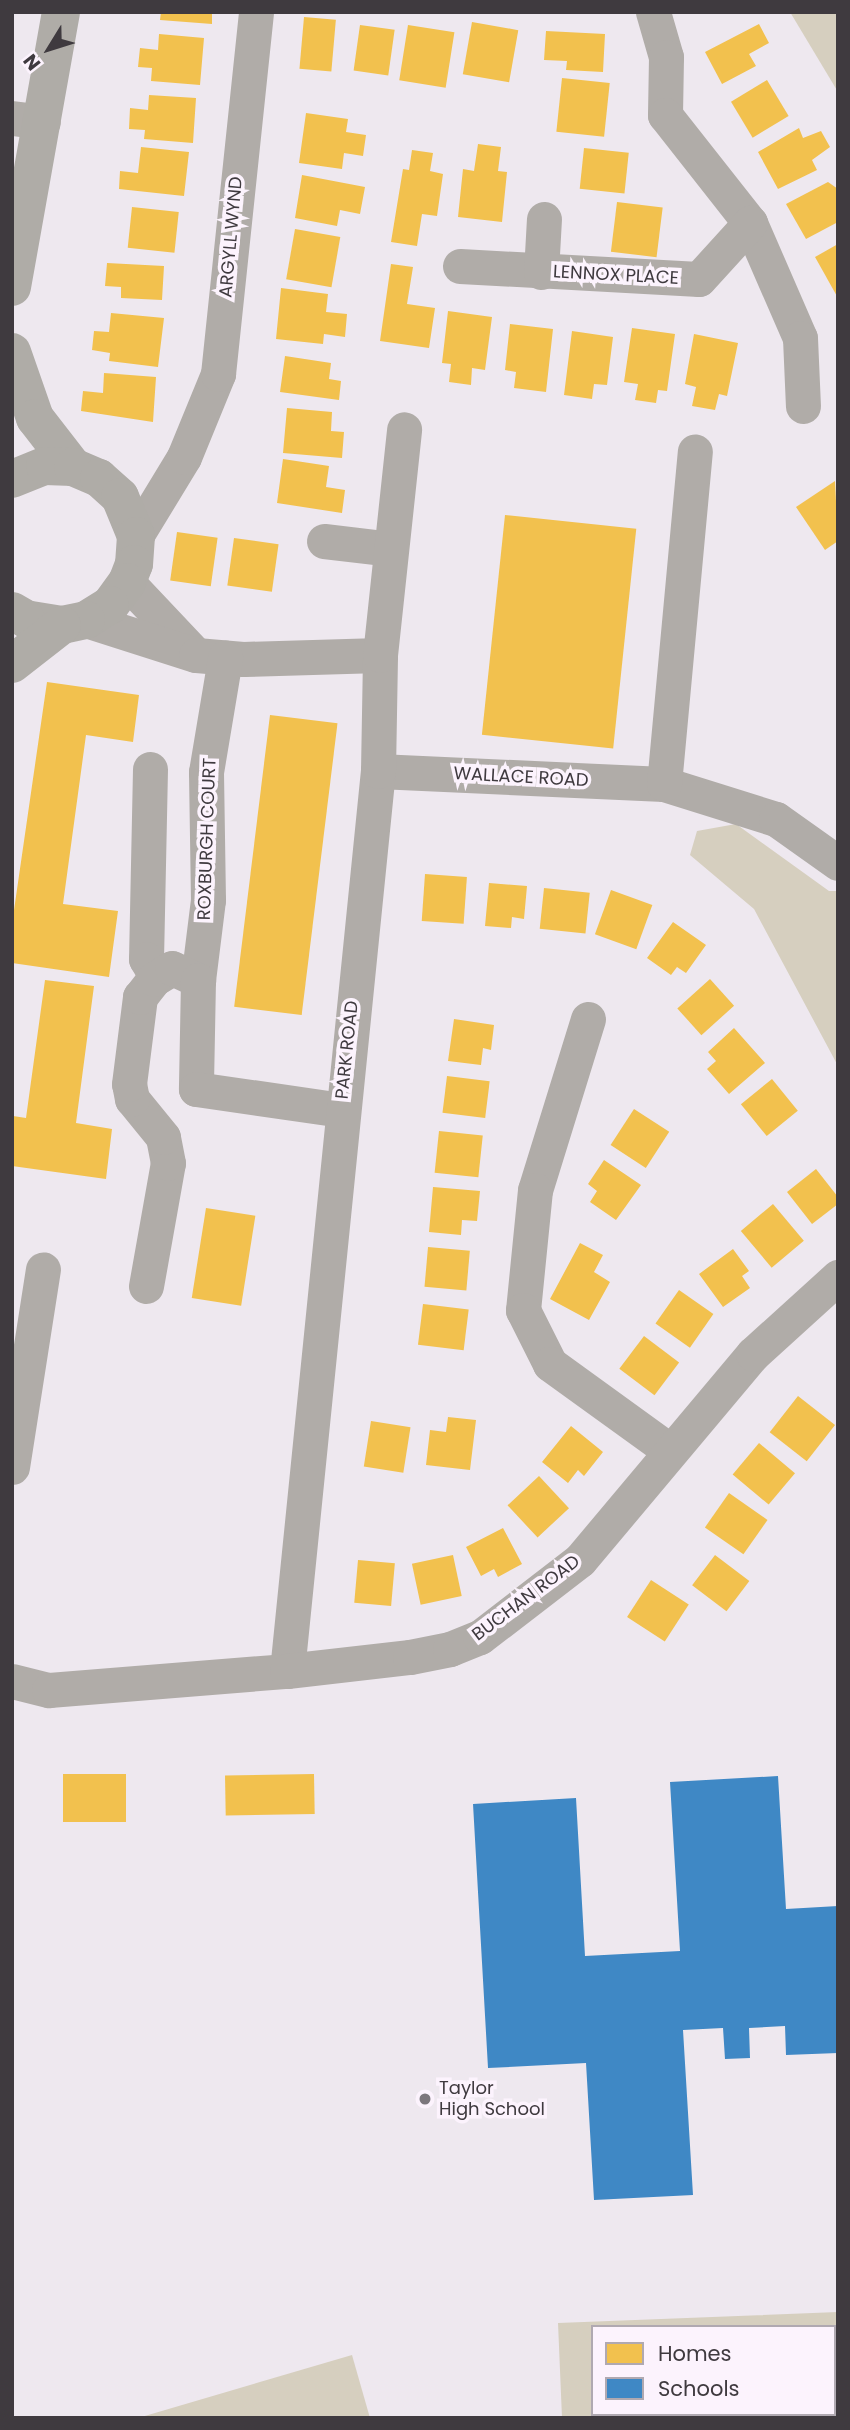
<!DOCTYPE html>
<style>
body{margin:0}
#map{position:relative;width:850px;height:2430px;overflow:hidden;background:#eee8ef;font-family:Poppins,sans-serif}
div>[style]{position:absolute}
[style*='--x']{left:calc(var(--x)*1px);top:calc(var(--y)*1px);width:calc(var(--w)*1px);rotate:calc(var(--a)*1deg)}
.green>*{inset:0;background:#d6cfbf}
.homes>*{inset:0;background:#f2c14e;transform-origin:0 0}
.schools>*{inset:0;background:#3f88c5}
.street>*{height:35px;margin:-17.5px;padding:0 17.5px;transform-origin:17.5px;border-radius:17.5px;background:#b0aca8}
.secondary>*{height:38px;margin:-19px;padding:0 19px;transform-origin:19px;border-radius:19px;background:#afaca7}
.dots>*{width:19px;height:19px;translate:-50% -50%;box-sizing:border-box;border:4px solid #fcf3fd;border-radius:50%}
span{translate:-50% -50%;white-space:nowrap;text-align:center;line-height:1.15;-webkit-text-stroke:7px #fcf3fd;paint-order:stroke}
.street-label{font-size:18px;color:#3f3a3f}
.poi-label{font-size:18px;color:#3f3a3f}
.left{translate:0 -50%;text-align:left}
.frame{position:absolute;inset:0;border:14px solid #3f3a3f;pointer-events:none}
.legend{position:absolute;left:591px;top:2325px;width:245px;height:91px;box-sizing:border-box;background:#fcf3fd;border:2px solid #b0a9b1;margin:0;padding:9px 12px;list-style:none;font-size:21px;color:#3f3a3f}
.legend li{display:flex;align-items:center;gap:14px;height:35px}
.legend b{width:35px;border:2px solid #b0a9b1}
.north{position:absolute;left:14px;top:14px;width:70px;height:70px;-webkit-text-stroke:5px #fcf3fd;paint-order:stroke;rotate:232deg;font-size:19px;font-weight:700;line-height:28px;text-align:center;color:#3f3a3f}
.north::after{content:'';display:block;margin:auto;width:24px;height:32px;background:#3f3a3f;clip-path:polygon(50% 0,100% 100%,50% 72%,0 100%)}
</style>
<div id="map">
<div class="green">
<i style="clip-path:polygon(790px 12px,838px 12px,838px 92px)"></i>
<i style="clip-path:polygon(736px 824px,829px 891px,838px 891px,838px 1066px,754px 909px,690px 855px,697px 831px)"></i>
<i style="clip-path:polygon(evenodd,838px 2312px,838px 2418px,562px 2418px,558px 2323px,838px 2312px,593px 2327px,834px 2327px,834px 2414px,593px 2414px,593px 2327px)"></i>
<i style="clip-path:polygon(352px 2355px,370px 2418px,138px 2418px)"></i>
</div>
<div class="homes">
<i style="clip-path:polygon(161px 12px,212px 12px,212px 24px,160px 20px)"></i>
<i style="left:304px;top:17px;width:32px;height:52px;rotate:5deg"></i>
<i style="left:472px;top:22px;width:47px;height:53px;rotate:10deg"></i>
<i style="clip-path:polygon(759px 24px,769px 43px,749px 54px,756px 66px,722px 84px,705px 52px)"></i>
<i style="left:360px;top:25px;width:35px;height:46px;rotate:8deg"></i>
<i style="left:408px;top:25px;width:47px;height:56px;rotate:9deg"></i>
<i style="clip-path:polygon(546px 31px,605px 34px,603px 72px,566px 70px,567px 61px,544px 60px)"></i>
<i style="clip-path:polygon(159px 34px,204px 38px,200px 85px,151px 81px,152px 68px,138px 67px,140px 48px,158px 50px)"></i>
<i style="left:562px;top:78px;width:48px;height:54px;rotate:6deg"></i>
<i style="left:767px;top:80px;width:42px;height:42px;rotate:59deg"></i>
<i style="clip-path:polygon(149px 95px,196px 98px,193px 143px,144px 139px,145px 130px,129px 129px,130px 108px,148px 110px)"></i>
<i style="clip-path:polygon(306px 113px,348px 119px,346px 132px,366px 135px,363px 156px,344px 153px,342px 169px,299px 163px)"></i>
<i style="clip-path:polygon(799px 128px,803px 138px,821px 131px,830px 147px,812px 160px,817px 170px,778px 189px,758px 152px)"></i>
<i style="clip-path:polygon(478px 144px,501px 147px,498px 171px,507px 172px,502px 222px,458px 217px,463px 169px,474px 171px)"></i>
<i style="clip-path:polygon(141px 147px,189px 152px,184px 196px,119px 189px,120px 171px,138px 173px)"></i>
<i style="left:584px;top:148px;width:45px;height:41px;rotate:6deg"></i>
<i style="clip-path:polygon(412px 150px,433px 153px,430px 171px,443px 174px,437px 216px,422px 214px,417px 246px,391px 242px,403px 169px,409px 170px)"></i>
<i style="clip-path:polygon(302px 175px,365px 187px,360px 214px,340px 210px,337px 226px,295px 218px)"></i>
<i style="clip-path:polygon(828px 182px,838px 189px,838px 222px,806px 239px,786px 204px)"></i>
<i style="left:617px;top:202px;width:46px;height:50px;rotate:7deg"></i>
<i style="left:132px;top:207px;width:47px;height:41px;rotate:6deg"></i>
<i style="left:295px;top:229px;width:46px;height:51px;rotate:10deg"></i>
<i style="clip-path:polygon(838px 244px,838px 298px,815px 257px)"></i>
<i style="clip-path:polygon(107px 263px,164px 266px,162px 300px,121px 298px,121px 287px,105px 286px)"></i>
<i style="clip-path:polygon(391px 264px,413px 267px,407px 304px,435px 308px,429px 348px,380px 341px)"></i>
<i style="clip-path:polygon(281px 288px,328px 294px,326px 312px,347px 314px,345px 337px,324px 334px,323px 344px,276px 339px)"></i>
<i style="clip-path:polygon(448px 311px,492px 317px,485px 370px,472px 368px,471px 385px,449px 382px,451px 364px,442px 363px)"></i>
<i style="clip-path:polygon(111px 313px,164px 318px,158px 367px,109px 361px,110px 353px,92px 350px,94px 331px,109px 332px)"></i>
<i style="clip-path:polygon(510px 324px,553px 329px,546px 392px,514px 388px,516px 372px,505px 370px)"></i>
<i style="clip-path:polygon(632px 328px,675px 334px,667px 391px,658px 390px,656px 403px,635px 400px,638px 384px,624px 382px)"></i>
<i style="clip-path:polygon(572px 331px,613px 337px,607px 385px,594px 384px,592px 399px,564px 395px)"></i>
<i style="clip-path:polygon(694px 334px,738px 343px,727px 396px,719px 394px,715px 410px,692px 406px,696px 387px,685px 384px)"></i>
<i style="clip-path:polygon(285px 356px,331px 363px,329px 379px,341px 381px,339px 400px,280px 392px)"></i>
<i style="clip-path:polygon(104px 373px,156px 377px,153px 422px,81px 411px,83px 391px,103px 393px)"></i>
<i style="clip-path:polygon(287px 408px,332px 412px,331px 431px,344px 432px,342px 458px,283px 453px)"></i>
<i style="clip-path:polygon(283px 459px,329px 466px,326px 487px,345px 490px,342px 513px,277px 503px)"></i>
<i style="clip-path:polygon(835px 481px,838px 541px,825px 550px,796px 507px)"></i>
<i style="left:505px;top:515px;width:132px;height:221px;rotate:6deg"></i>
<i style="left:177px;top:532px;width:41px;height:49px;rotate:8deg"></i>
<i style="left:234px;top:538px;width:45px;height:48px;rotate:8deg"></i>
<i style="clip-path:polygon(47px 682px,139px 695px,133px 742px,86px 735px,63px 904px,118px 911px,109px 977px,12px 963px,12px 924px)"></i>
<i style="left:270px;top:715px;width:68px;height:294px;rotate:7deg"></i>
<i style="left:425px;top:874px;width:42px;height:47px;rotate:4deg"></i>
<i style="clip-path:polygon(489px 883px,527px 886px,524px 919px,512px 917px,511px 928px,485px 926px)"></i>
<i style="left:544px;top:888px;width:46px;height:41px;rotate:6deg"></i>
<i style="left:611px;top:890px;width:44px;height:47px;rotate:20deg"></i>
<i style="clip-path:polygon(673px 922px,706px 945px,686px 973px,677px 967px,671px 975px,647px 958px)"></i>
<i style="left:710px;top:979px;width:36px;height:44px;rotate:48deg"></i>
<i style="clip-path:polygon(45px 980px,94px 986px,76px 1123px,112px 1129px,106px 1179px,12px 1166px,13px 1116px,26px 1118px)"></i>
<i style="clip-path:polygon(454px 1019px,494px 1025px,491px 1050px,483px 1048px,481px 1065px,448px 1061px)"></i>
<i style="clip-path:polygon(734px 1028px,765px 1063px,729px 1094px,707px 1069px,716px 1061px,708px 1052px)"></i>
<i style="left:447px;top:1076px;width:43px;height:37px;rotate:7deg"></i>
<i style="left:772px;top:1079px;width:41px;height:40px;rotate:51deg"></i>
<i style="left:634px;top:1109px;width:42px;height:43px;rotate:33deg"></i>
<i style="left:439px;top:1131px;width:44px;height:42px;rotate:6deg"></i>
<i style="clip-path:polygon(604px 1160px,641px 1185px,616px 1220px,590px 1202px,597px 1191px,588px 1184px)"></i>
<i style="clip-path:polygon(816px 1169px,838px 1197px,838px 1204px,812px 1224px,787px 1192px)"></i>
<i style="clip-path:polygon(433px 1187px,480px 1191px,477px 1221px,462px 1220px,461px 1235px,429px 1232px)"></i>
<i style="left:773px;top:1204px;width:48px;height:42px;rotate:50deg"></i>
<i style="left:206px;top:1208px;width:50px;height:91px;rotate:9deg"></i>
<i style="clip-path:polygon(580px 1243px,603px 1255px,594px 1272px,610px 1282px,589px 1320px,550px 1299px)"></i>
<i style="left:428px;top:1247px;width:42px;height:40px;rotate:5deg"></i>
<i style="clip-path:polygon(733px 1249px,749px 1271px,742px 1276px,750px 1288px,723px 1307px,699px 1274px)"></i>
<i style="left:679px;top:1290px;width:42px;height:41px;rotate:35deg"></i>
<i style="left:423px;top:1304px;width:46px;height:41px;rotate:7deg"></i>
<i style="left:644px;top:1336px;width:44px;height:41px;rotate:37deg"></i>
<i style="left:798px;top:1396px;width:47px;height:46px;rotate:38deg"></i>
<i style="clip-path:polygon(448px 1417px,476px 1420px,470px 1470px,426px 1465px,430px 1430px,446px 1432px)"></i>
<i style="left:371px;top:1421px;width:40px;height:46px;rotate:9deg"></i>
<i style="clip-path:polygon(571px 1426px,603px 1452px,584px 1476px,578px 1470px,568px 1483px,542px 1462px)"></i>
<i style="left:759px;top:1443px;width:47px;height:41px;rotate:40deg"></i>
<i style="left:539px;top:1476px;width:44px;height:43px;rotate:47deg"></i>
<i style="left:729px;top:1493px;width:47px;height:42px;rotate:35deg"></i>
<i style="clip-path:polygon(503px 1528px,522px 1564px,498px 1577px,494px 1569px,481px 1576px,466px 1547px)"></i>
<i style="left:453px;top:1555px;width:42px;height:42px;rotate:78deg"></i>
<i style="left:715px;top:1555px;width:43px;height:38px;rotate:37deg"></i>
<i style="left:358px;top:1560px;width:37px;height:43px;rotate:5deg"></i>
<i style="left:651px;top:1580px;width:45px;height:44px;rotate:33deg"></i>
<i style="left:63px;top:1774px;width:63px;height:48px"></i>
<i style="left:314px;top:1774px;width:40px;height:89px;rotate:89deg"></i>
</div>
<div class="schools">
<i style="clip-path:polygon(778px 1776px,786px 1909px,838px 1906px,838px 2053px,786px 2055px,785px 2026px,749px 2028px,750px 2058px,725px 2059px,723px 2028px,683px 2030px,693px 2195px,594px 2200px,586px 2063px,488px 2068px,473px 1804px,576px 1798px,585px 1956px,680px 1951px,670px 1782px)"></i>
</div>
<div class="street">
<i style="--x:653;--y:12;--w:47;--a:73.9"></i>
<i style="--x:666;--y:57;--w:58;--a:91"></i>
<i style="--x:665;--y:115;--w:137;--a:51.8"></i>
<i style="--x:750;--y:223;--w:125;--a:66.5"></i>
<i style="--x:800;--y:338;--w:68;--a:87.5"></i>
<i style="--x:12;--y:118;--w:31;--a:7"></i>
<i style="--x:460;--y:266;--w:239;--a:3.1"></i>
<i style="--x:699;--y:279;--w:76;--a:-47.7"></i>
<i style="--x:541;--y:272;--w:53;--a:-86.8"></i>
<i style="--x:136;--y:536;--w:92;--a:-58.7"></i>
<i style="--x:184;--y:457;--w:90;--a:-67.7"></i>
<i style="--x:218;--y:374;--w:364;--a:-84"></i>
<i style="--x:324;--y:541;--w:67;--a:6.8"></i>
<i style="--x:127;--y:582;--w:100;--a:46.6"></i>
<i style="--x:86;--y:620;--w:115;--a:17.7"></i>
<i style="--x:196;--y:655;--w:47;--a:4.9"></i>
<i style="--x:243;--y:659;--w:137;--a:-1.7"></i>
<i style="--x:150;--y:769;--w:190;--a:91.2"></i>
<i style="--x:146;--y:959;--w:21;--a:59"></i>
<i style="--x:378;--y:771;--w:286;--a:2.6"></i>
<i style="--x:664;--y:784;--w:117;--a:17.4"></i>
<i style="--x:776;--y:819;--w:76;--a:35.4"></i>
<i style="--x:664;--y:784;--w:334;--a:-84.7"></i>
<i style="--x:198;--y:980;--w:81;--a:-82.9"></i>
<i style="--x:208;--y:900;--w:128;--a:-90.9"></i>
<i style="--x:206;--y:772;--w:116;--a:-80.5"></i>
<i style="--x:588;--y:1019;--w:179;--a:107.2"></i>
<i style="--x:535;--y:1190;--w:121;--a:95.7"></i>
<i style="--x:523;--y:1310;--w:60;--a:63.4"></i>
<i style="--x:550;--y:1364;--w:147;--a:35.9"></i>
<i style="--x:146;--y:1286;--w:125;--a:-79.9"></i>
<i style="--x:168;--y:1163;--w:26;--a:-101"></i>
<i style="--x:163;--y:1137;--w:49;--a:-129.2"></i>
<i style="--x:132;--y:1099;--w:15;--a:-101"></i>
<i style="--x:129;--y:1084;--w:88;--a:-82.8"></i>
<i style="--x:140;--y:997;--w:23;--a:-52"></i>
<i style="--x:154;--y:979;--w:21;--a:-31"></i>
<i style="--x:172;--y:968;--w:29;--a:25"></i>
<i style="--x:198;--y:980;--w:109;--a:91.1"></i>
<i style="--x:196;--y:1089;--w:147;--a:8.2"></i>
<i style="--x:12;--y:1467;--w:200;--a:-81.1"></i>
<i style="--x:287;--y:1671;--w:905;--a:-84.23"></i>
<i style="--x:378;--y:771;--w:116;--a:-89"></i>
<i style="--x:380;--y:655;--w:227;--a:-83.9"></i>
<i style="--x:12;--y:1681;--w:38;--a:14"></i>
<i style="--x:49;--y:1690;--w:239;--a:-4.6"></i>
<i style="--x:287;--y:1671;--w:124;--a:-6.5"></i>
<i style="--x:410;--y:1657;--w:41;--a:-11.3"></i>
<i style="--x:450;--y:1649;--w:32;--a:-22"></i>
<i style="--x:480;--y:1637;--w:126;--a:-37.6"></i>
<i style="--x:580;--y:1560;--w:269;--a:-50"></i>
<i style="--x:753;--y:1354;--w:115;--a:-42.2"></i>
</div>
<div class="secondary">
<i style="--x:12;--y:287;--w:279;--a:-79.9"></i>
<i style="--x:12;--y:352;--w:70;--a:70.8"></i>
<i style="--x:35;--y:418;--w:62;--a:52.2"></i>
<i style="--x:12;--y:479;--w:35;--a:-22"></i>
<i style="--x:45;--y:466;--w:28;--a:2"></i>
<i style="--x:73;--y:467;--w:28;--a:23"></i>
<i style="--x:99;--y:478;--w:28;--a:42"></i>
<i style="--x:120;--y:497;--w:42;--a:67.7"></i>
<i style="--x:136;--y:536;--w:28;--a:94"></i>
<i style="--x:134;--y:564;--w:19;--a:111"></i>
<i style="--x:127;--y:582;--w:29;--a:126"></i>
<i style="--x:110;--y:605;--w:28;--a:148"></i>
<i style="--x:86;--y:620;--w:25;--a:168"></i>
<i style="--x:62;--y:625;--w:36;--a:-171"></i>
<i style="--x:26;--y:619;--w:16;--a:-150"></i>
<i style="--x:12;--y:664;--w:63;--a:-38"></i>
</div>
<div class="dots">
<i style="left:425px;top:2099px;background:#7c777d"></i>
</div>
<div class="street-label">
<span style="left:231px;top:237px;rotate:-85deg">ARGYLL WYND</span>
<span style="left:616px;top:275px;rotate:3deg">LENNOX PLACE</span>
<span style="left:521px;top:777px;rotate:3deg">WALLACE ROAD</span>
<span style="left:207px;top:839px;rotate:-88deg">ROXBURGH COURT</span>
<span style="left:347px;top:1050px;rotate:-84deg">PARK ROAD</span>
<span style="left:526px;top:1598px;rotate:-37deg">BUCHAN ROAD</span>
</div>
<div class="poi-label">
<span class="left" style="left:439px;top:2099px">Taylor<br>High School</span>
</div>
<div class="frame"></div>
<ul class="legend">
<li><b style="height:19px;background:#f2c14e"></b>Homes</li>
<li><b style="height:19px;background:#3f88c5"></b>Schools</li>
</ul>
<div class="north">N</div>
</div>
